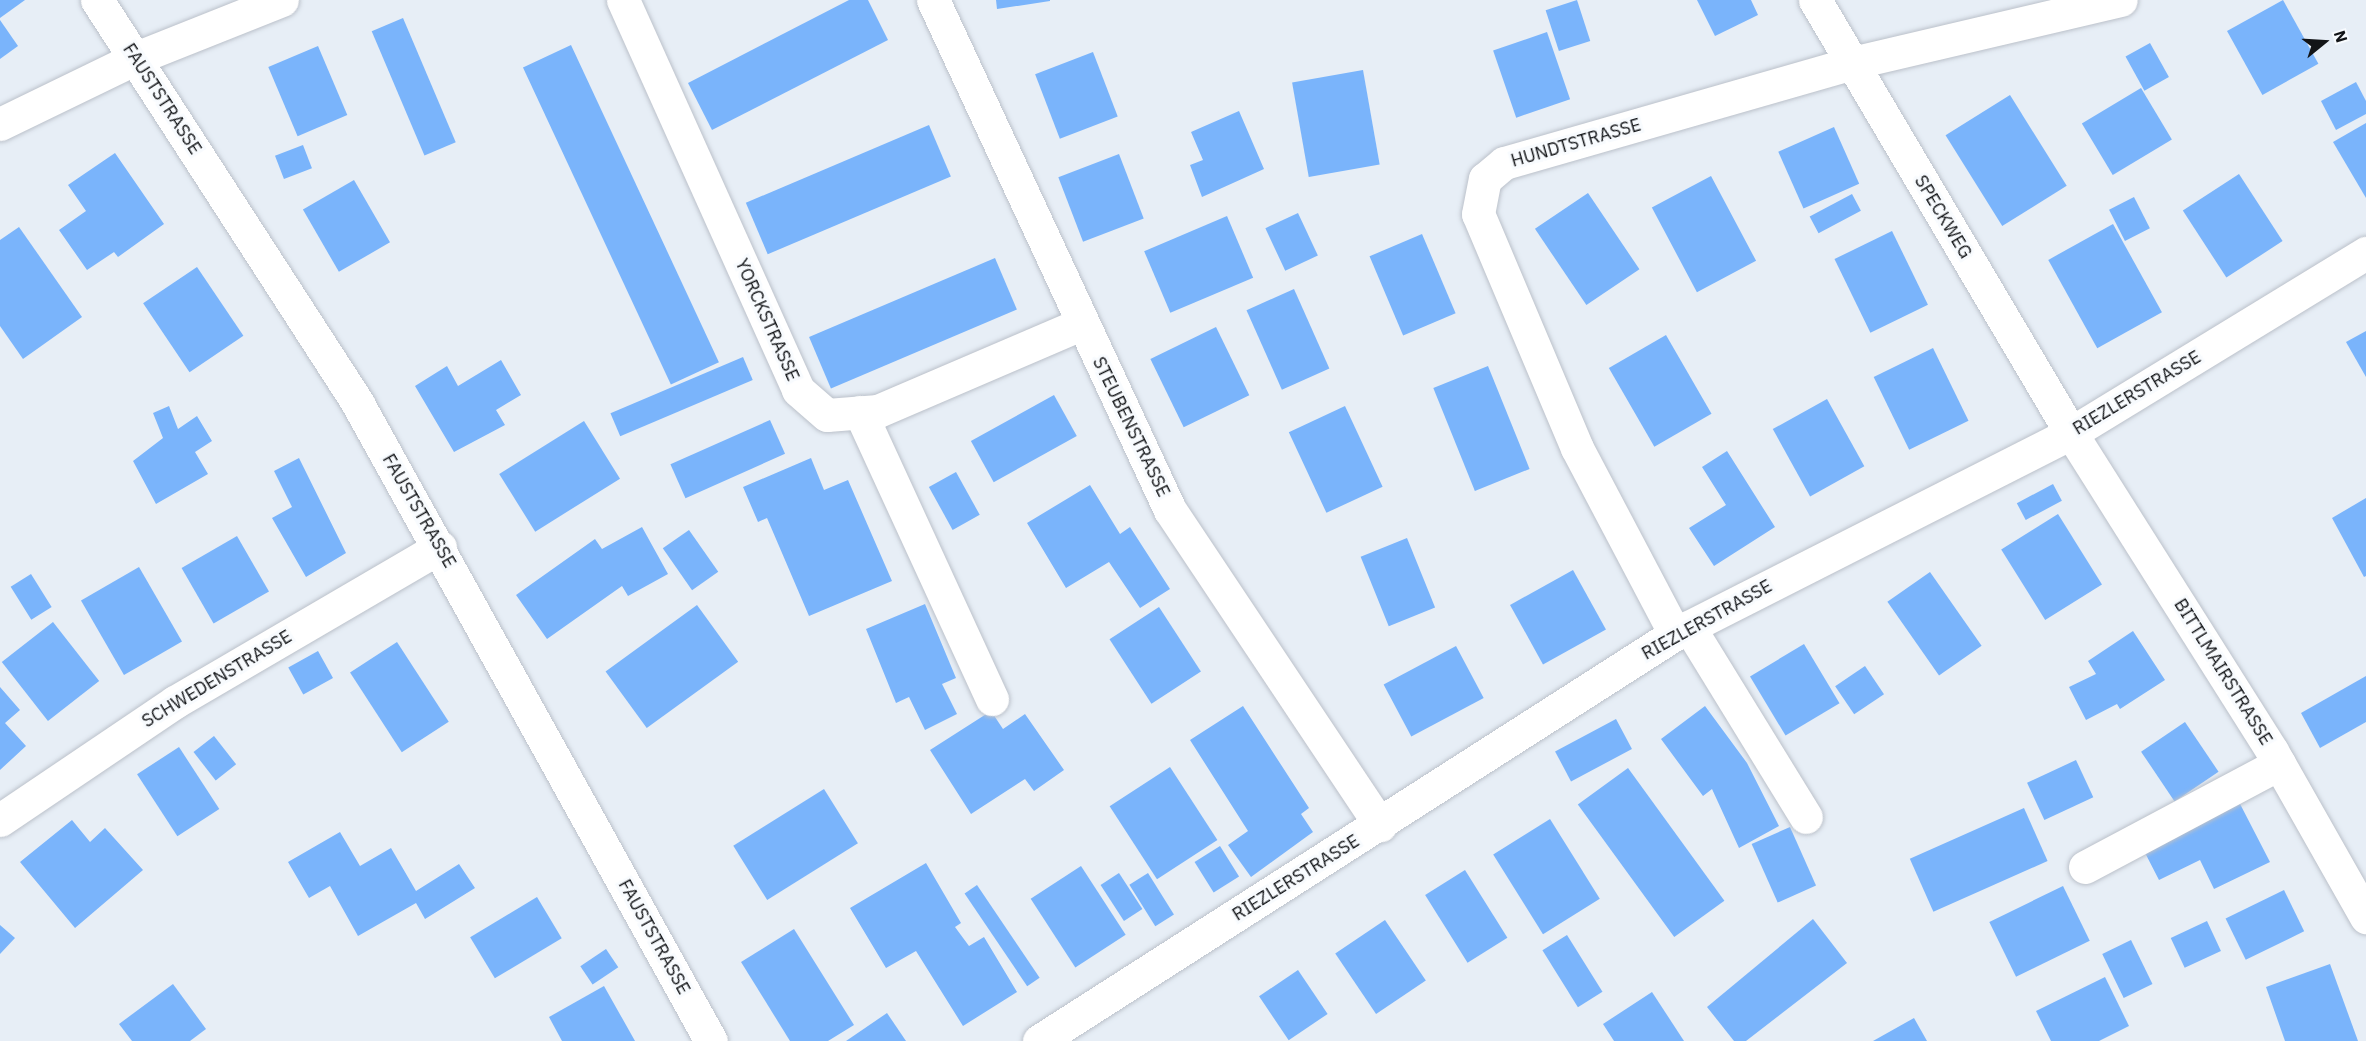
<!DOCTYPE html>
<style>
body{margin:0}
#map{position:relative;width:2366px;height:1041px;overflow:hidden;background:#e7eef6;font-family:"IBM Plex Sans",sans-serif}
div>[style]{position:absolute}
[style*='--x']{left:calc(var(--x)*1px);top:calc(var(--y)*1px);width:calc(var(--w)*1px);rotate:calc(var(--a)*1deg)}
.building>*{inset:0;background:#7ab4fb;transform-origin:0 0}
.roads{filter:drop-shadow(0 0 2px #bbc1ca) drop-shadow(0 0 2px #bbc1ca)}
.minor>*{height:33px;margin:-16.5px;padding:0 16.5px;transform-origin:16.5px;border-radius:16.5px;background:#fff}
span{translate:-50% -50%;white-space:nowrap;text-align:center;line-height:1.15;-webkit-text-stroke:6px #f8fbfe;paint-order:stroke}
.street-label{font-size:18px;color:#121417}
.north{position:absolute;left:2294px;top:12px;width:60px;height:60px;-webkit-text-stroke:4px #f8fbfe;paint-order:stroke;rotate:72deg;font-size:16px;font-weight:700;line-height:24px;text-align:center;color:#121417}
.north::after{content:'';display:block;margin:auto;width:21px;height:27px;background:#121417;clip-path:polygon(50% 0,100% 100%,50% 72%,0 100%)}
</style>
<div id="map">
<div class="building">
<i style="clip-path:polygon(0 0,25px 0,0 18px)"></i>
<i style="clip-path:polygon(849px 0,868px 0,888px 40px,712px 130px,688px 83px)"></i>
<i style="clip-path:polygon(996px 0,1050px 0,1050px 1px,997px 9px)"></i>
<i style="left:1577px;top:0;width:43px;height:33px;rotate:72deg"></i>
<i style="clip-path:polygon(1697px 0,1751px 0,1758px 15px,1715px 36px)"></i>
<i style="left:2283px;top:0;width:73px;height:64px;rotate:61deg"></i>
<i style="left:403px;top:18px;width:135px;height:34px;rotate:67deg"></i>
<i style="clip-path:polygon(0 20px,18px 46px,0 59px)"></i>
<i style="left:1547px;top:32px;width:71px;height:57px;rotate:71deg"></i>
<i style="left:2150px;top:43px;width:39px;height:28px;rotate:61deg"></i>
<i style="left:571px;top:45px;width:350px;height:53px;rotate:65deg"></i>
<i style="left:318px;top:46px;width:75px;height:54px;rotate:67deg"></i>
<i style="left:1093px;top:52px;width:69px;height:62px;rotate:69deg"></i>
<i style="left:1363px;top:70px;width:96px;height:72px;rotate:80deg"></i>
<i style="clip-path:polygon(2356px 82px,2366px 101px,2366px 114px,2336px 130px,2321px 101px)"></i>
<i style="left:2141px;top:88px;width:60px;height:69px;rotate:59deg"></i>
<i style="left:2010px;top:95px;width:107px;height:76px;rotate:58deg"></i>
<i style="clip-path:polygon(1239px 111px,1264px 169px,1202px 197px,1190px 165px,1203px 160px,1191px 132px)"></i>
<i style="clip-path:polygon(2366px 123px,2366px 198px,2333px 142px)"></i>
<i style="left:929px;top:125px;width:56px;height:199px;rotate:67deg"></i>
<i style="left:1834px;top:127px;width:62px;height:61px;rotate:66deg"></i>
<i style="left:303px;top:145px;width:25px;height:30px;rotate:69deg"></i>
<i style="clip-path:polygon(115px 153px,164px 224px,118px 257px,114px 252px,87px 270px,59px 230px,86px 211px,68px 185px)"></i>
<i style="left:1119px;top:154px;width:69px;height:65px;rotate:69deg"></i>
<i style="left:2239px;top:174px;width:80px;height:67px;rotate:57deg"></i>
<i style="left:1711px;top:176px;width:96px;height:67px;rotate:62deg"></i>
<i style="left:354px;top:180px;width:72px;height:59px;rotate:60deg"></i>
<i style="left:1588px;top:193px;width:92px;height:64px;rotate:56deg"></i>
<i style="left:1852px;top:194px;width:19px;height:48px;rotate:62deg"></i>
<i style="left:2134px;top:197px;width:35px;height:28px;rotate:63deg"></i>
<i style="left:1298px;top:213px;width:47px;height:36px;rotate:65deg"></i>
<i style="left:1227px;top:216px;width:67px;height:90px;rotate:67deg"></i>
<i style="left:2113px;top:224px;width:101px;height:74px;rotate:61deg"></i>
<i style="clip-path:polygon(19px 227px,82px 317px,23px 359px,0 326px,0 240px)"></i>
<i style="left:1892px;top:231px;width:82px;height:64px;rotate:64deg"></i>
<i style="left:1422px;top:234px;width:86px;height:57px;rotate:67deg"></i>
<i style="left:995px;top:258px;width:56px;height:202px;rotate:67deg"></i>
<i style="left:197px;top:267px;width:83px;height:65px;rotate:56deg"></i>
<i style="left:1294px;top:289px;width:87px;height:52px;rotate:66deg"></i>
<i style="left:1216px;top:327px;width:76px;height:73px;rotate:64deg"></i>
<i style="clip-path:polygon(2366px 331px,2366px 377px,2346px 342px)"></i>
<i style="left:1666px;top:335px;width:91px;height:66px;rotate:60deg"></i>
<i style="left:1933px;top:348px;width:81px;height:66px;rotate:64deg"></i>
<i style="left:743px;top:357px;width:25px;height:144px;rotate:67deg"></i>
<i style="clip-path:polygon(501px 360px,521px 395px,496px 410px,505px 425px,454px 452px,415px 386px,447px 366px,458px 386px)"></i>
<i style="left:1488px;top:366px;width:111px;height:59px;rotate:68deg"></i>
<i style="left:1054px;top:395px;width:47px;height:95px;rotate:61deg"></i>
<i style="left:1827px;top:399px;width:77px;height:62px;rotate:61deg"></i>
<i style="clip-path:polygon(169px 406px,178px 429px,197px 416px,212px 441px,195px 452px,208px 474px,156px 504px,133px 461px,163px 438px,153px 413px)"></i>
<i style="left:1345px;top:406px;width:89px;height:62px;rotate:65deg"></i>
<i style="left:770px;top:420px;width:37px;height:109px;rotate:66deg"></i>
<i style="left:584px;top:421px;width:68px;height:100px;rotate:58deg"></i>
<i style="clip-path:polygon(1727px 451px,1775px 527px,1714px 566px,1689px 528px,1726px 505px,1702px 467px)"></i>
<i style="clip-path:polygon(299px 458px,346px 553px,306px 577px,272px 518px,292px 507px,274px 471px)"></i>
<i style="clip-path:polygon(811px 458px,824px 490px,848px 480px,892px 581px,809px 616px,767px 518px,758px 522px,743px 487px)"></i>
<i style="left:956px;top:472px;width:49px;height:31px;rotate:61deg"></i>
<i style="left:2053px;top:484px;width:19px;height:41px;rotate:62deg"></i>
<i style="clip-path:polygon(1090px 485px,1120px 534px,1130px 527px,1170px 589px,1140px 608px,1109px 562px,1066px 588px,1027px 523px)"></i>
<i style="clip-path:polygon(2366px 498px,2366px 576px,2364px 577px,2332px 518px)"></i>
<i style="left:2058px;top:514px;width:83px;height:67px;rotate:58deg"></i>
<i style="clip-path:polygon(642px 527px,668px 574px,628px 596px,622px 586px,547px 639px,516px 595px,595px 539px,602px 549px)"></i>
<i style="left:689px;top:530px;width:51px;height:32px;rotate:55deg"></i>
<i style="left:237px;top:536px;width:64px;height:64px;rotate:60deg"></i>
<i style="left:1407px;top:538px;width:75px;height:50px;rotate:68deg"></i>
<i style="left:139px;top:567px;width:86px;height:67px;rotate:60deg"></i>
<i style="left:1573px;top:570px;width:68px;height:72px;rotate:61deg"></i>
<i style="left:1930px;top:572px;width:90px;height:52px;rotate:55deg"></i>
<i style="left:31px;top:574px;width:39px;height:24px;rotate:58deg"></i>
<i style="clip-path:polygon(925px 604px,956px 678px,942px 684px,957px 714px,925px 730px,909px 697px,896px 703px,866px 629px)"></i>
<i style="left:697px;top:605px;width:70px;height:113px;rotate:54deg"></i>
<i style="left:1159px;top:607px;width:77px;height:59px;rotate:57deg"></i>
<i style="left:53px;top:622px;width:75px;height:65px;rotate:52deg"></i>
<i style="clip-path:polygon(2133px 631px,2165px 680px,2120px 709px,2117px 704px,2086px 720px,2069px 687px,2096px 674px,2088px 661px)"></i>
<i style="left:397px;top:642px;width:95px;height:56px;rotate:57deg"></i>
<i style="left:1804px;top:644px;width:69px;height:63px;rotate:59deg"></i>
<i style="left:1456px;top:646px;width:59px;height:82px;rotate:62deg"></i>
<i style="left:318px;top:651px;width:31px;height:34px;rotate:61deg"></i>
<i style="left:1865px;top:666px;width:34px;height:36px;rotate:56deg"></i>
<i style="clip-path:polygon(2366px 676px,2366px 722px,2320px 748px,2301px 713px)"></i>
<i style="clip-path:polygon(0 687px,20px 710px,5px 723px,26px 746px,0 770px)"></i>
<i style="clip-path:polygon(1243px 706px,1309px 808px,1301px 814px,1313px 832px,1251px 877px,1228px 845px,1248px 831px,1190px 740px)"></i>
<i style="clip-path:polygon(1705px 706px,1747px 763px,1779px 826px,1739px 848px,1712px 789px,1703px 796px,1661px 739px)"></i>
<i style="clip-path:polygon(991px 711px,1003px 729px,1025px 714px,1064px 770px,1034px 791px,1025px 779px,971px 814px,930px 750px)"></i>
<i style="left:1616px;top:719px;width:34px;height:69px;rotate:62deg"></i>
<i style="left:2185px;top:722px;width:60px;height:53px;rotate:56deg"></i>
<i style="left:214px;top:736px;width:36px;height:26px;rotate:52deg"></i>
<i style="left:179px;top:747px;width:74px;height:50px;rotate:57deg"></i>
<i style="left:2076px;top:760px;width:41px;height:54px;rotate:65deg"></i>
<i style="left:1170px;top:767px;width:87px;height:72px;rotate:57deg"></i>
<i style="left:1628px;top:768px;width:164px;height:62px;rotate:54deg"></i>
<i style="left:824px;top:789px;width:64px;height:107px;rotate:58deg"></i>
<i style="clip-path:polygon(2238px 800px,2270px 862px,2214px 889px,2200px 860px,2159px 880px,2142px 847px)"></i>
<i style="left:2024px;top:808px;width:58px;height:125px;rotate:66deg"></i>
<i style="left:1550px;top:819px;width:94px;height:67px;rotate:58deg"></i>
<i style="clip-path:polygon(72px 820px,90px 842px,105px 828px,143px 870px,75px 928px,20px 862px)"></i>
<i style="left:1790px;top:827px;width:64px;height:42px;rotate:66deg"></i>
<i style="clip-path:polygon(340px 832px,360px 866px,391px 848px,416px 891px,459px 864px,475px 888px,425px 919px,416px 903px,358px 936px,330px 886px,309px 898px,288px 862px)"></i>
<i style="left:1220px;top:846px;width:36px;height:30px;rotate:58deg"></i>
<i style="clip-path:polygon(926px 863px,961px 923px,955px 927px,969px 946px,984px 937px,1017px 992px,963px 1026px,916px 951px,886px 968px,850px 908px)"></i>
<i style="left:1081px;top:866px;width:82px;height:60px;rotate:57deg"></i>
<i style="left:1465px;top:870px;width:80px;height:47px;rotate:58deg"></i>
<i style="left:1119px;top:873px;width:43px;height:22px;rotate:57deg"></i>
<i style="left:1148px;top:873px;width:49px;height:22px;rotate:58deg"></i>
<i style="left:977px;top:885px;width:112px;height:15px;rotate:56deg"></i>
<i style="left:2063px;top:886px;width:61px;height:82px;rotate:64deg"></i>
<i style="left:2284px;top:890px;width:46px;height:65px;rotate:64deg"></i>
<i style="left:537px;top:897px;width:48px;height:78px;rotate:59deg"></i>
<i style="clip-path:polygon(1813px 919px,1847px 963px,1746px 1041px,1734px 1041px,1707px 1007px)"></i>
<i style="left:1385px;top:920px;width:73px;height:60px;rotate:56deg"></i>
<i style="left:2207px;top:921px;width:33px;height:40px;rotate:65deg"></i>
<i style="clip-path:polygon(0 925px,15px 938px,0 954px)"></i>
<i style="clip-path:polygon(794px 929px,854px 1025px,828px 1041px,790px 1041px,741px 962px)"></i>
<i style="left:1567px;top:935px;width:67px;height:29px;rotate:58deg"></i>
<i style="left:2131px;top:940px;width:49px;height:32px;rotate:64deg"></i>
<i style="left:606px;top:949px;width:22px;height:31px;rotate:56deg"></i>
<i style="clip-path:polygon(2330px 964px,2358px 1041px,2285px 1041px,2266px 987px)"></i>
<i style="left:1298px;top:970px;width:53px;height:47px;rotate:56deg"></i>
<i style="clip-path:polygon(2105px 977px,2129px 1026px,2099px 1041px,2051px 1041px,2036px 1011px)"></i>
<i style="clip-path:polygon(173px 984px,206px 1029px,190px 1041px,132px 1041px,119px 1024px)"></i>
<i style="clip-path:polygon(604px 986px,635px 1041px,562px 1041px,549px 1017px)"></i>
<i style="clip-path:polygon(1652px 992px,1684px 1041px,1614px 1041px,1603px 1024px)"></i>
<i style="clip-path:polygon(887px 1013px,906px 1041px,846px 1041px)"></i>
<i style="clip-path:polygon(1914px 1018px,1927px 1041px,1873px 1041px)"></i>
</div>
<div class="roads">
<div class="minor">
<i style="--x:97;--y:0;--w:481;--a:57.1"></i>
<i style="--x:358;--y:404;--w:728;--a:61.01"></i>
<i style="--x:623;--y:0;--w:427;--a:65.8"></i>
<i style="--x:798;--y:390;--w:38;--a:41"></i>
<i style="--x:827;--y:415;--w:51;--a:-4.5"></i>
<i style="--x:878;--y:411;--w:221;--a:-23.2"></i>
<i style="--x:933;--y:0;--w:562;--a:65.08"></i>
<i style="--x:1170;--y:510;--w:379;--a:56.3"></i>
<i style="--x:1815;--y:0;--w:503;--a:59.41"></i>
<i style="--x:2071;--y:433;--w:376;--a:57.7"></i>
<i style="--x:2272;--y:751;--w:191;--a:60.5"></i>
<i style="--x:0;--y:124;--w:151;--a:-25.9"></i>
<i style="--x:136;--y:58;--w:157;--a:-21.7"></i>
<i style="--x:860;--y:412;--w:316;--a:65.3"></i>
<i style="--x:1689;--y:627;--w:223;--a:58.4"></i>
<i style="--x:1675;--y:634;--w:210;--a:-117.8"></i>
<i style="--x:1577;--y:448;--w:254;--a:-112.9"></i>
<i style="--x:1478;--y:214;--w:36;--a:-79"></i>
<i style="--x:1485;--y:179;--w:25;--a:-40"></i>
<i style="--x:1504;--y:163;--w:362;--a:-16"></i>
<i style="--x:1852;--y:63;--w:276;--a:-13.2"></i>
<i style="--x:0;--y:820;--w:211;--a:-34"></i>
<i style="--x:175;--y:702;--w:307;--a:-30.3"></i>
<i style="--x:2085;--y:867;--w:220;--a:-28"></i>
<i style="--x:1039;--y:1041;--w:755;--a:-32.62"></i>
<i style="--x:1675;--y:634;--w:444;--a:-26.9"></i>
<i style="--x:2071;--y:433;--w:346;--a:-31.4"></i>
</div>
</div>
<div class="street-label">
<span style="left:162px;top:99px;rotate:57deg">FAUSTSTRASSE</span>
<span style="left:1576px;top:143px;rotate:-16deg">HUNDTSTRASSE</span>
<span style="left:1943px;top:217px;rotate:59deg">SPECKWEG</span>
<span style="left:767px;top:320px;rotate:66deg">YORCKSTRASSE</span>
<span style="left:2137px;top:393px;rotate:-31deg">RIEZLERSTRASSE</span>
<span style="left:1131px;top:427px;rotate:64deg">STEUBENSTRASSE</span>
<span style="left:419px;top:511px;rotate:60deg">FAUSTSTRASSE</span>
<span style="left:1707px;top:620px;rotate:-29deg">RIEZLERSTRASSE</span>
<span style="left:2223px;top:672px;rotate:58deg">BITTLMAIRSTRASSE</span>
<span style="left:217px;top:679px;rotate:-31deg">SCHWEDENSTRASSE</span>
<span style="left:1296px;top:878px;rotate:-32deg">RIEZLERSTRASSE</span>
<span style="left:654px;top:937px;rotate:61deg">FAUSTSTRASSE</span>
</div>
<div class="north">N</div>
</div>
